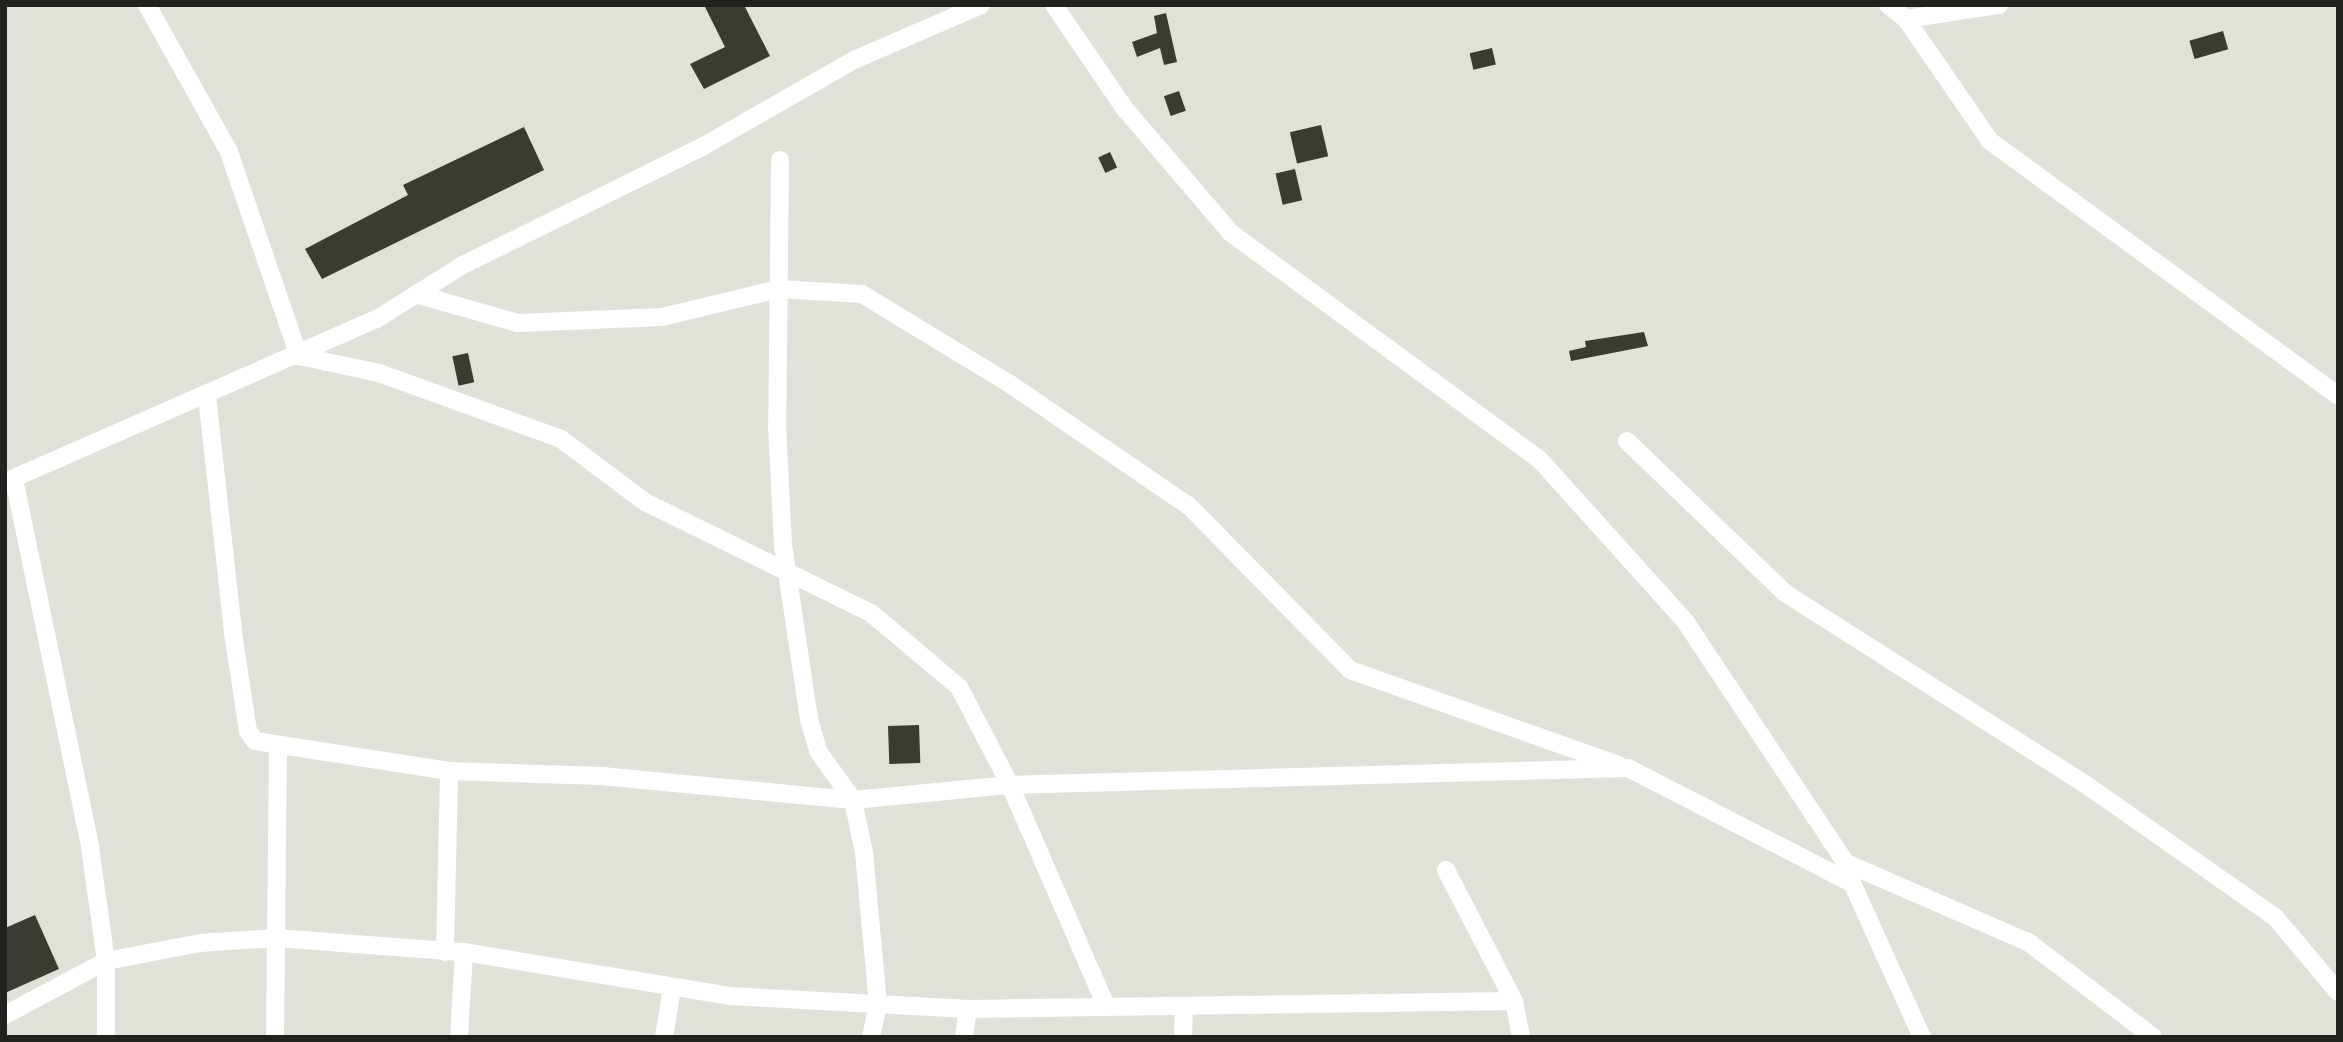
<!DOCTYPE html>
<style>
body{margin:0}
#map{position:relative;width:2343px;height:1042px;overflow:hidden;background:#e2e1d9;font-family:Cabin,sans-serif}
div>[style]{position:absolute}
[style*='--x']{left:calc(var(--x)*1px);top:calc(var(--y)*1px);width:calc(var(--w)*1px);rotate:calc(var(--a)*1deg)}
.building>*{inset:0;background:#3b3b34;transform-origin:0 0}
.minor>*{height:18px;margin:-9px;padding:0 9px;transform-origin:9px;border-radius:9px;background:#fff}
span{translate:-50% -50%;white-space:nowrap;text-align:center;line-height:1.15;-webkit-text-stroke:7px #fff;paint-order:stroke}
.frame{position:absolute;inset:0;border:7px solid #21211d;pointer-events:none}
</style>
<div id="map">
<div class="building">
<i style="clip-path:polygon(704px 5px,744px 5px,770px 56px,704px 89px,690px 64px,725px 47px)"></i>
<i style="clip-path:polygon(1166px 13px,1177px 62px,1164px 65px,1160px 48px,1137px 57px,1132px 42px,1157px 33px,1154px 16px)"></i>
<i style="left:2223px;top:31px;width:19px;height:35px;rotate:74deg"></i>
<i style="left:1492px;top:48px;width:17px;height:23px;rotate:77deg"></i>
<i style="left:1179px;top:91px;width:21px;height:16px;rotate:71deg"></i>
<i style="left:1321px;top:125px;width:32px;height:32px;rotate:77deg"></i>
<i style="clip-path:polygon(524px 127px,544px 170px,322px 279px,305px 249px,408px 195px,403px 185px)"></i>
<i style="left:1110px;top:152px;width:17px;height:13px;rotate:65deg"></i>
<i style="left:1295px;top:169px;width:32px;height:20px;rotate:77deg"></i>
<i style="clip-path:polygon(1644px 332px,1648px 346px,1571px 361px,1569px 351px,1586px 347px,1585px 341px)"></i>
<i style="left:468px;top:353px;width:30px;height:16px;rotate:78deg"></i>
<i style="left:919px;top:725px;width:38px;height:31px;rotate:88deg"></i>
<i style="clip-path:polygon(35px 915px,59px 969px,5px 993px,5px 928px)"></i>
</div>
<div class="minor">
<i style="--x:147;--y:5;--w:168;--a:60.8"></i>
<i style="--x:229;--y:152;--w:216;--a:71.1"></i>
<i style="--x:299;--y:356;--w:82;--a:12"></i>
<i style="--x:379;--y:373;--w:194;--a:19.9"></i>
<i style="--x:561;--y:439;--w:105;--a:36.9"></i>
<i style="--x:645;--y:502;--w:252;--a:26.2"></i>
<i style="--x:871;--y:613;--w:115;--a:40.1"></i>
<i style="--x:959;--y:687;--w:110;--a:62.5"></i>
<i style="--x:1010;--y:785;--w:241;--a:66.5"></i>
<i style="--x:1054;--y:5;--w:126;--a:55.7"></i>
<i style="--x:1125;--y:109;--w:163;--a:49.5"></i>
<i style="--x:1231;--y:233;--w:383;--a:36.3"></i>
<i style="--x:1540;--y:460;--w:217;--a:48"></i>
<i style="--x:1685;--y:621;--w:291;--a:56.4"></i>
<i style="--x:1888;--y:5;--w:23;--a:38"></i>
<i style="--x:1906;--y:19;--w:148;--a:55.5"></i>
<i style="--x:1990;--y:141;--w:431;--a:36.2"></i>
<i style="--x:1906;--y:19;--w:94;--a:-8.6"></i>
<i style="--x:780;--y:160;--w:266;--a:90.6"></i>
<i style="--x:777;--y:426;--w:119;--a:87.1"></i>
<i style="--x:783;--y:545;--w:176;--a:81.5"></i>
<i style="--x:809;--y:719;--w:33;--a:74"></i>
<i style="--x:818;--y:751;--w:60;--a:54.5"></i>
<i style="--x:853;--y:800;--w:54;--a:78.3"></i>
<i style="--x:864;--y:853;--w:152;--a:84.7"></i>
<i style="--x:878;--y:1004;--w:34;--a:102"></i>
<i style="--x:416;--y:294;--w:106;--a:15.9"></i>
<i style="--x:518;--y:323;--w:144;--a:-2.4"></i>
<i style="--x:662;--y:317;--w:120;--a:-13.5"></i>
<i style="--x:779;--y:289;--w:83;--a:3.4"></i>
<i style="--x:862;--y:294;--w:170;--a:31.3"></i>
<i style="--x:1007;--y:382;--w:220;--a:34.3"></i>
<i style="--x:1189;--y:506;--w:230;--a:45.5"></i>
<i style="--x:1350;--y:670;--w:284;--a:19.5"></i>
<i style="--x:207;--y:396;--w:238;--a:83.7"></i>
<i style="--x:233;--y:633;--w:99;--a:81.3"></i>
<i style="--x:248;--y:731;--w:12;--a:55"></i>
<i style="--x:255;--y:741;--w:196;--a:8.8"></i>
<i style="--x:449;--y:771;--w:153;--a:1.9"></i>
<i style="--x:602;--y:776;--w:252;--a:5.5"></i>
<i style="--x:853;--y:800;--w:158;--a:-5.5"></i>
<i style="--x:1010;--y:785;--w:618;--a:-1.58"></i>
<i style="--x:1628;--y:768;--w:252;--a:27.2"></i>
<i style="--x:1852;--y:883;--w:21;--a:-107"></i>
<i style="--x:1846;--y:863;--w:198;--a:23.5"></i>
<i style="--x:2028;--y:942;--w:157;--a:37.2"></i>
<i style="--x:1627;--y:441;--w:219;--a:43.9"></i>
<i style="--x:1785;--y:593;--w:356;--a:32.5"></i>
<i style="--x:2085;--y:784;--w:232;--a:35"></i>
<i style="--x:2275;--y:917;--w:98;--a:50"></i>
<i style="--x:14;--y:479;--w:376;--a:78.3"></i>
<i style="--x:90;--y:847;--w:115;--a:82"></i>
<i style="--x:106;--y:961;--w:76;--a:90"></i>
<i style="--x:5;--y:482;--w:406;--a:-23.7"></i>
<i style="--x:377;--y:319;--w:99;--a:-32.2"></i>
<i style="--x:461;--y:266;--w:269;--a:-26.3"></i>
<i style="--x:702;--y:147;--w:175;--a:-29.8"></i>
<i style="--x:854;--y:60;--w:138;--a:-23.4"></i>
<i style="--x:1446;--y:870;--w:148;--a:62.6"></i>
<i style="--x:1514;--y:1001;--w:37;--a:79"></i>
<i style="--x:1852;--y:883;--w:169;--a:65.6"></i>
<i style="--x:445;--y:952;--w:181;--a:-88.7"></i>
<i style="--x:5;--y:1015;--w:115;--a:-28.1"></i>
<i style="--x:106;--y:961;--w:96;--a:-10.8"></i>
<i style="--x:200;--y:943;--w:76;--a:-3.8"></i>
<i style="--x:276;--y:938;--w:189;--a:4.3"></i>
<i style="--x:464;--y:952;--w:269;--a:9.4"></i>
<i style="--x:729;--y:996;--w:239;--a:3.1"></i>
<i style="--x:968;--y:1009;--w:546;--a:-0.84"></i>
<i style="--x:275;--y:1037;--w:289;--a:-89.4"></i>
<i style="--x:459;--y:1037;--w:85;--a:-86.6"></i>
<i style="--x:664;--y:1037;--w:50;--a:-80.7"></i>
<i style="--x:964;--y:1037;--w:28;--a:-82"></i>
<i style="--x:1183;--y:1037;--w:26;--a:-88"></i>
</div>
<div class="frame"></div>
</div>
